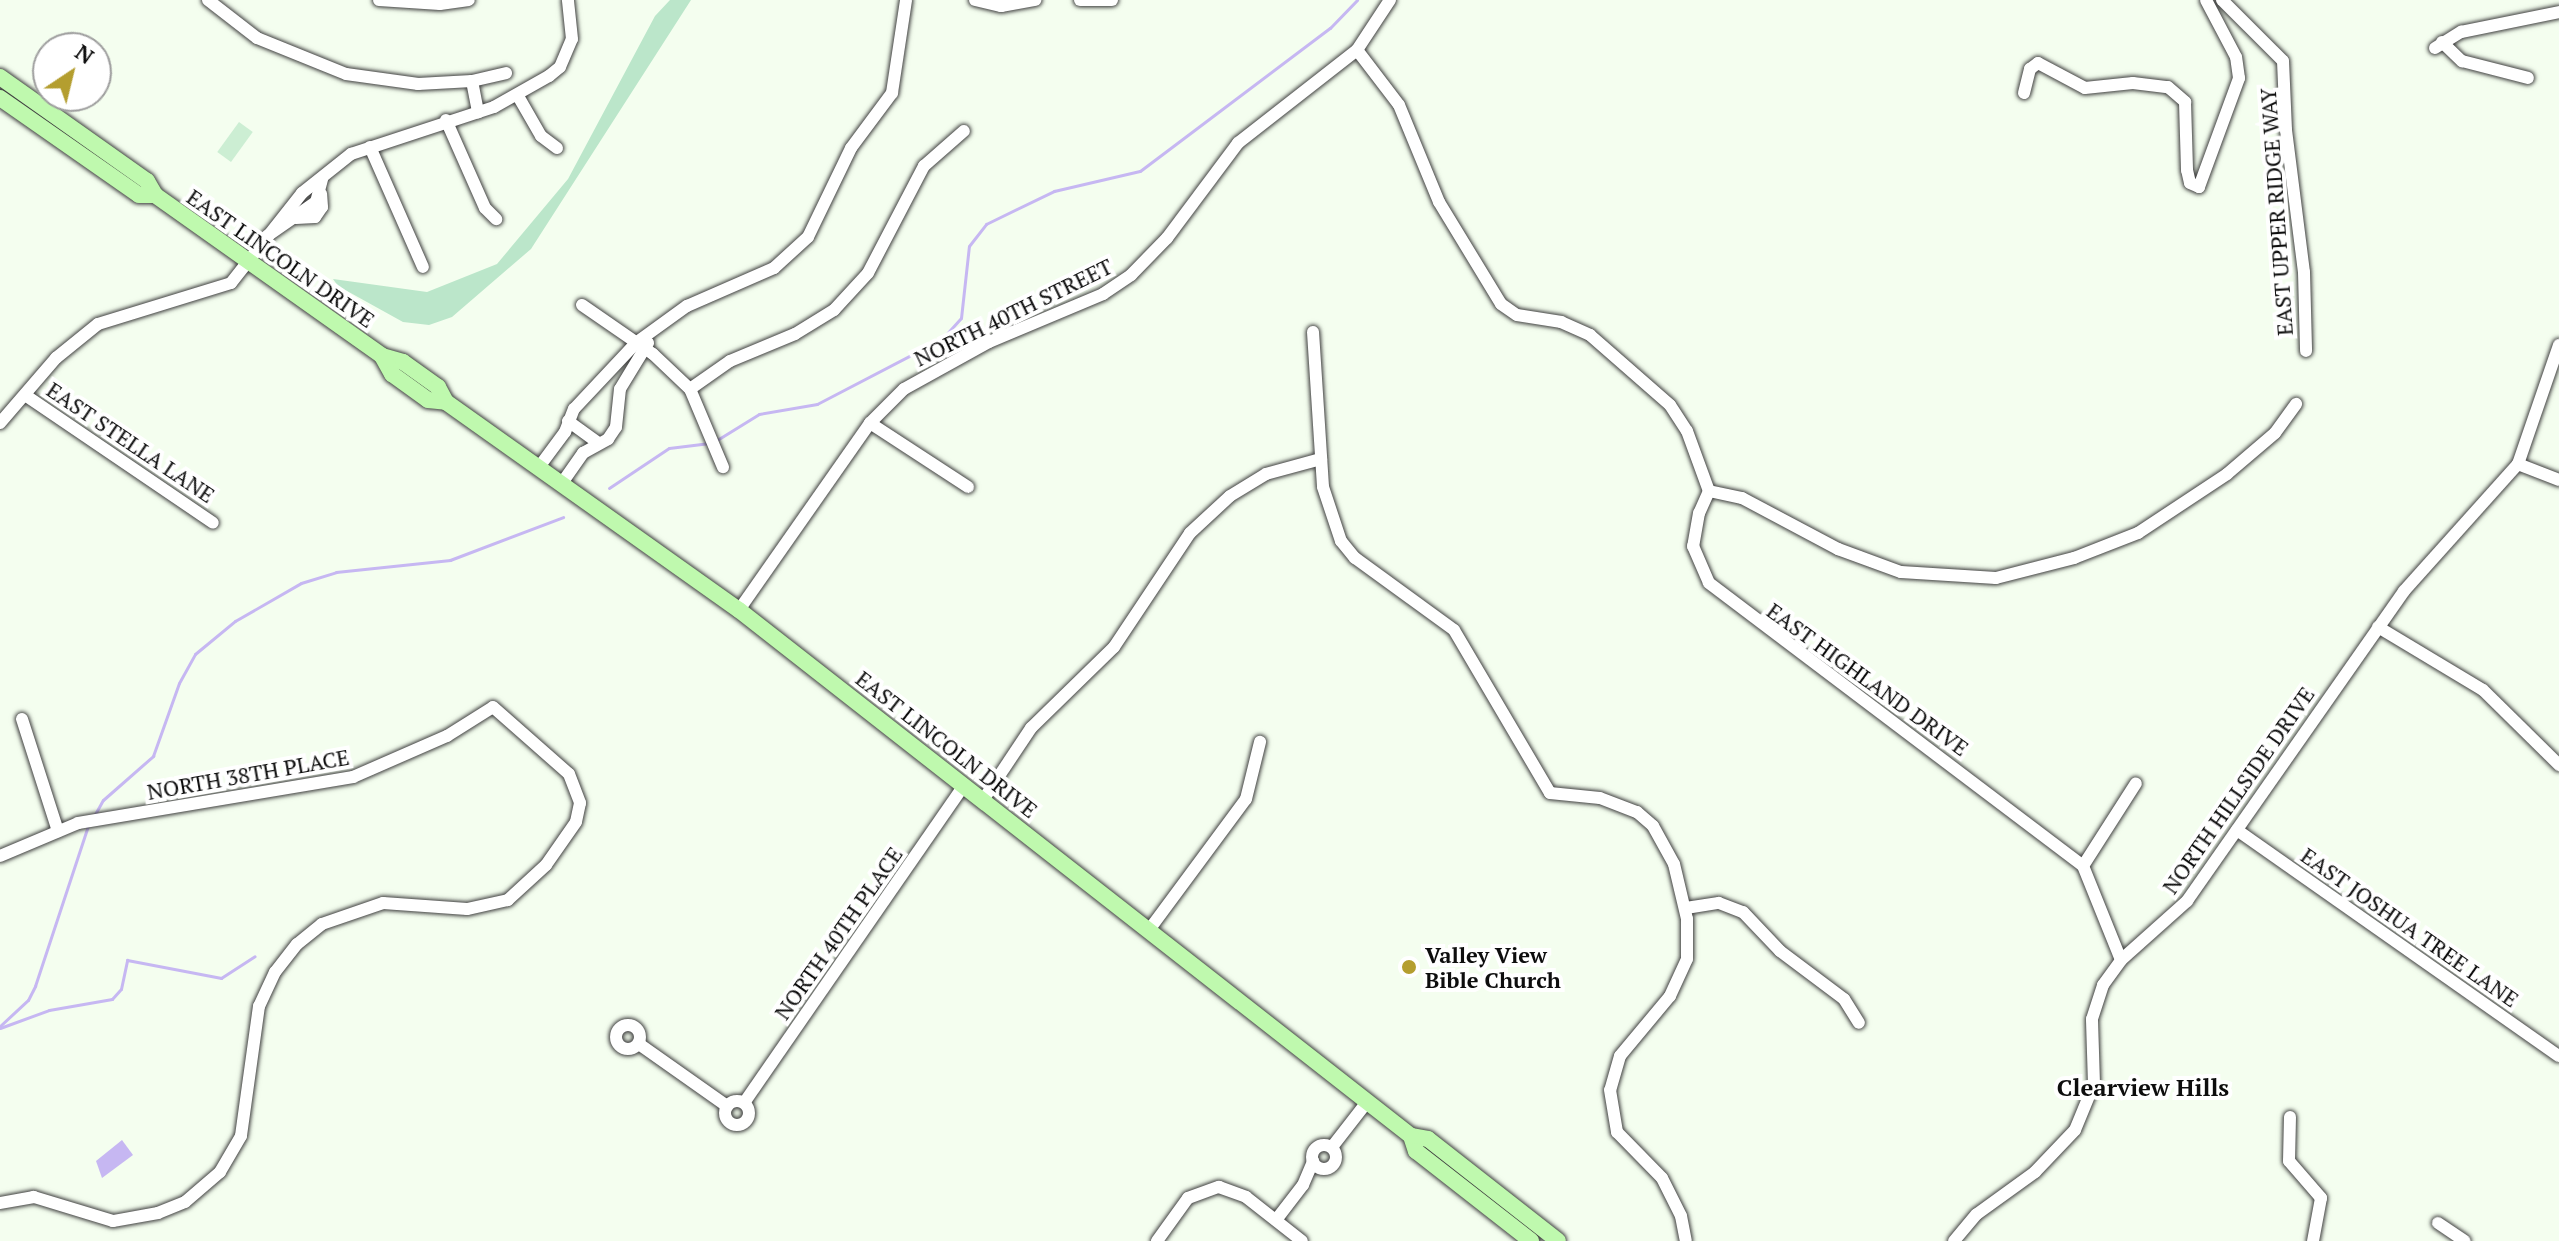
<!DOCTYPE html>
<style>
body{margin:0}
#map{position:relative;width:2559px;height:1241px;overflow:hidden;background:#f4feef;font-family:"PT Serif",serif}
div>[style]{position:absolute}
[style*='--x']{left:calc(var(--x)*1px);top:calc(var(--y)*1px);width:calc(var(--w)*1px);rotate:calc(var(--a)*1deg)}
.green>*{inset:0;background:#bbe6ca}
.pitch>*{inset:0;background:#cceed3;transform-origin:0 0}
.water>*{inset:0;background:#c6b7f2}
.stream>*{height:3px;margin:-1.5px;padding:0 1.5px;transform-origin:1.5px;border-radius:1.5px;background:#c6b7f2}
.roads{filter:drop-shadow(0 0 2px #404040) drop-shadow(0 0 2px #404040)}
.minor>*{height:12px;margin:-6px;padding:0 6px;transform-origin:6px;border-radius:6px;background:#fff}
.minor>.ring{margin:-6px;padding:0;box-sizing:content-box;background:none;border:12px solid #fff;border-radius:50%}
.secondary>*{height:16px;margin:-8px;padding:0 8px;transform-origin:8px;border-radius:8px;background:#bff9ae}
.dots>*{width:22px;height:22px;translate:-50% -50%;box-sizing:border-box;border:4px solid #fff;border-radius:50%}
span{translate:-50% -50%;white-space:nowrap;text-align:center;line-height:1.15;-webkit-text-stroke:8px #fff;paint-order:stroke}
.street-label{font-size:22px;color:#0d0d0d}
.poi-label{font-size:22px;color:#0d0d0d;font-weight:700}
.left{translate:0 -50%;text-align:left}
.neighbourhood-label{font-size:24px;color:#0d0d0d;font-weight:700}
.north{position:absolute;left:32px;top:32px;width:80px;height:80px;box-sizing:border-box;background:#fff;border:2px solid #9e9e9e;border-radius:50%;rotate:35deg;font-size:22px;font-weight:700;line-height:32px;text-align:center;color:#0d0d0d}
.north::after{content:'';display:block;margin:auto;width:28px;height:36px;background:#b49e2f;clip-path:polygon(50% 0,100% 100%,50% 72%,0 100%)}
</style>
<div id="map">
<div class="green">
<i style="clip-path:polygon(670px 0,691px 0,531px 249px,452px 317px,429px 325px,403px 322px,338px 286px,333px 279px,427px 292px,497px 264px,568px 179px,655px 16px)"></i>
</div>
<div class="pitch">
<i style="left:239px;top:122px;width:17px;height:37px;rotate:36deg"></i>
</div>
<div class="water">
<i style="clip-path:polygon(122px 1140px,133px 1155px,102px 1178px,96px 1161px)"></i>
</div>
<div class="stream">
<i style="--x:717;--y:440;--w:49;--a:-31.8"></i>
<i style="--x:759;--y:414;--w:59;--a:-9.8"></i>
<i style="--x:817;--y:404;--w:141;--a:-27.5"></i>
<i style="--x:942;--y:339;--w:28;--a:-48"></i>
<i style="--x:961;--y:318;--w:72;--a:-83.7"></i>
<i style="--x:969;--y:246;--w:28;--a:-52"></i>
<i style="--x:986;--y:224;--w:76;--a:-25.9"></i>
<i style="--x:1054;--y:191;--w:88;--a:-13.1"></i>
<i style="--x:1140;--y:171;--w:238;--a:-37"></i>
<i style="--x:1330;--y:28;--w:39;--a:-46"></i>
<i style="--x:609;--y:488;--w:72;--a:-33.7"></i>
<i style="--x:669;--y:448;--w:41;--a:-7"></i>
<i style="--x:94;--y:816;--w:18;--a:-61"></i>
<i style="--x:103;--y:800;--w:67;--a:-41.3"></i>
<i style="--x:153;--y:756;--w:77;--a:-70.4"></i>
<i style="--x:179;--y:683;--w:33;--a:-61"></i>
<i style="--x:195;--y:654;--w:52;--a:-39.5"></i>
<i style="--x:235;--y:621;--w:76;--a:-29.9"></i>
<i style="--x:301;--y:583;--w:37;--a:-17"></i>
<i style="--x:336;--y:572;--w:115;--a:-6"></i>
<i style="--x:450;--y:560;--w:121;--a:-20.8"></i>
<i style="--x:0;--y:1026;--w:38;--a:-43"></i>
<i style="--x:28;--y:1000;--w:16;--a:-63"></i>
<i style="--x:35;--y:986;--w:169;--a:-71.7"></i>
<i style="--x:0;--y:1028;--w:52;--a:-20.2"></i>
<i style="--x:49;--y:1010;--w:64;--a:-9.9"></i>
<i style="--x:112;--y:999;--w:13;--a:-48"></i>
<i style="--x:121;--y:989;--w:30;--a:-78"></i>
<i style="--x:127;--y:960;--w:96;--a:10.8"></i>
<i style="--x:221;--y:978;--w:40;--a:-32.9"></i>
</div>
<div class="roads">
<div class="minor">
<i style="--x:208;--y:0;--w:62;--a:37.8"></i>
<i style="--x:257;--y:38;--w:96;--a:22"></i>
<i style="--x:346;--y:74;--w:73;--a:7.9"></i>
<i style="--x:418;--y:84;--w:54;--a:-3.2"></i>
<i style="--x:472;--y:81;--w:35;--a:-13"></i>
<i style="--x:379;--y:0;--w:61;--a:3.8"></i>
<i style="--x:440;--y:4;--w:29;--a:-8"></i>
<i style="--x:975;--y:0;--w:27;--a:13"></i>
<i style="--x:1001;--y:6;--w:35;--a:-10"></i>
<i style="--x:1080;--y:0;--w:32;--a:0"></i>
<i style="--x:2222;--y:0;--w:86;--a:45"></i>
<i style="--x:2283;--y:61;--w:69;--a:87.5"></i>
<i style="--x:2286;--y:130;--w:143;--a:82.8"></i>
<i style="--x:2304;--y:272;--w:79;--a:88.5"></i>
<i style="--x:2442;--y:42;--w:28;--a:44"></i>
<i style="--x:2462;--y:61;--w:68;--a:14.4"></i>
<i style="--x:2435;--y:48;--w:31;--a:-32"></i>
<i style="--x:2461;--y:32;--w:100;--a:-11.5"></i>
<i style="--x:1357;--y:50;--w:69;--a:52.6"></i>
<i style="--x:1399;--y:105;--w:105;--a:67.6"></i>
<i style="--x:1439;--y:202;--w:119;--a:58.7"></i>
<i style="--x:1501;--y:304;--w:19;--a:35"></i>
<i style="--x:1517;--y:315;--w:45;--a:9"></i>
<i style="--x:1561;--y:322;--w:32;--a:24"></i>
<i style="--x:1590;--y:335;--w:106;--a:41.2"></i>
<i style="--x:1670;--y:405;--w:31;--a:57"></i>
<i style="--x:1687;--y:431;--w:64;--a:69.9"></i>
<i style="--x:472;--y:81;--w:32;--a:79"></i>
<i style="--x:2024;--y:93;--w:25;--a:-76"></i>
<i style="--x:2030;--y:69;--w:10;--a:-37"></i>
<i style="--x:2038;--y:63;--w:53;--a:28"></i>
<i style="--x:2085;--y:88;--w:48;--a:-5.9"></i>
<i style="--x:2133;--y:83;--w:35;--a:7"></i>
<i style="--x:2168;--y:87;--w:23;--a:41"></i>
<i style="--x:2185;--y:102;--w:68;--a:88.3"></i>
<i style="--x:2187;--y:170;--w:13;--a:77"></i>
<i style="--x:2190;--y:183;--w:10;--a:24"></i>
<i style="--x:2199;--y:187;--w:116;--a:-69.8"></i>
<i style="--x:2239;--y:78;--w:21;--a:-98"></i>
<i style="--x:2236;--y:57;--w:64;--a:-117.8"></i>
<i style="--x:518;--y:96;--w:46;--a:60.1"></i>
<i style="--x:541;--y:136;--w:20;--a:37"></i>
<i style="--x:446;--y:120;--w:96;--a:66.1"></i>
<i style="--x:485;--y:208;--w:16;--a:45"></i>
<i style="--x:370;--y:147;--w:131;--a:66.2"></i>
<i style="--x:296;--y:218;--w:19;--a:-3"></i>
<i style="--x:315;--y:217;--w:12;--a:-55"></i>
<i style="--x:322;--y:207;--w:13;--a:-94"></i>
<i style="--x:267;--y:236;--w:60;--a:-34.8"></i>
<i style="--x:316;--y:202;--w:24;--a:-75"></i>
<i style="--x:582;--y:305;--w:86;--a:34.6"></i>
<i style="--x:653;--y:354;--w:51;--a:43.4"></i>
<i style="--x:690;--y:389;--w:85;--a:67.1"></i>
<i style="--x:1313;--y:332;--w:155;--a:86.3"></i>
<i style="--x:1323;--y:487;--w:57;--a:71.6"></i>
<i style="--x:1341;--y:541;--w:22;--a:51"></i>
<i style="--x:1355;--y:558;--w:122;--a:36"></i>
<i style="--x:1454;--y:630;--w:189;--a:59.5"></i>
<i style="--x:1550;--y:793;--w:50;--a:5.7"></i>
<i style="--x:1600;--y:798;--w:40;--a:21"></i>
<i style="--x:1637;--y:812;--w:21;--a:41"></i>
<i style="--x:1653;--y:826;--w:43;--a:61.1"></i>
<i style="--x:1674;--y:864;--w:57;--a:76.7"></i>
<i style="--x:1687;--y:919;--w:40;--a:90"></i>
<i style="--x:1687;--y:959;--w:41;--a:114.7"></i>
<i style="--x:1670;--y:996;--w:78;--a:129.8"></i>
<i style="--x:1620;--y:1056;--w:35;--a:106"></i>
<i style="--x:1610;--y:1090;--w:43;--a:80.5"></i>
<i style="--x:1617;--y:1132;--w:64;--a:45.6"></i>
<i style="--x:1662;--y:1178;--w:42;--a:63.4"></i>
<i style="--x:1681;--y:1216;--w:25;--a:79"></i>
<i style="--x:690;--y:389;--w:49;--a:-35"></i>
<i style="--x:730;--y:361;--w:70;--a:-22.6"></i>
<i style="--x:795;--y:334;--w:46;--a:-31.6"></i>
<i style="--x:834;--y:310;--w:50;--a:-47.4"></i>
<i style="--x:868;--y:273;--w:121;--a:-62.4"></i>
<i style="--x:924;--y:166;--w:53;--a:-41.2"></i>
<i style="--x:25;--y:395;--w:227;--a:34.2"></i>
<i style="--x:568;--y:421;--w:36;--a:36"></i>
<i style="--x:0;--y:423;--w:86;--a:-49.3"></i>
<i style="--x:56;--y:358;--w:54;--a:-39"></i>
<i style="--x:98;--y:324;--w:139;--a:-17.1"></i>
<i style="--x:231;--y:283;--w:115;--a:-51.7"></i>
<i style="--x:302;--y:193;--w:63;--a:-38.5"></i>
<i style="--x:351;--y:154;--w:151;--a:-18.2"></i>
<i style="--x:494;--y:107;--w:63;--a:-29.4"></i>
<i style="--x:549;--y:76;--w:14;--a:-39"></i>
<i style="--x:560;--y:67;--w:30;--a:-67"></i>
<i style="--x:572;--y:39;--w:39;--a:-96"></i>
<i style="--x:870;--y:423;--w:117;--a:33.1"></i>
<i style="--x:2518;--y:464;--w:44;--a:21.3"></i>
<i style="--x:539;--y:467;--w:44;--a:-53.4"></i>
<i style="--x:565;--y:432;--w:25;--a:-69"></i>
<i style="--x:574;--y:409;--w:92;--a:-46.8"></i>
<i style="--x:637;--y:342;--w:62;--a:-35.8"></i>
<i style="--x:687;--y:306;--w:95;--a:-23.6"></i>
<i style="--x:774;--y:268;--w:46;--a:-42.4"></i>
<i style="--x:808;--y:237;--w:99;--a:-64.2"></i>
<i style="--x:851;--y:148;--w:69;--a:-53.3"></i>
<i style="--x:892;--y:93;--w:94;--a:-81.4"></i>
<i style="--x:562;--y:483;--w:37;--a:-55"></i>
<i style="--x:583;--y:453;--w:29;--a:-29"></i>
<i style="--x:608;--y:439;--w:14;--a:-56"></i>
<i style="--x:616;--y:427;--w:38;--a:-84"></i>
<i style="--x:620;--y:389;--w:54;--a:-58.7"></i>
<i style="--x:1709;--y:491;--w:34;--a:12"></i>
<i style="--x:1742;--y:498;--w:109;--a:28"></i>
<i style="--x:1838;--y:549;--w:67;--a:20.1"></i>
<i style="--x:1901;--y:572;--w:95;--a:3.6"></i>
<i style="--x:1996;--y:578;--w:81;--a:-14.4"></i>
<i style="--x:2074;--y:558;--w:69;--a:-21.3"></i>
<i style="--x:2138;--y:533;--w:107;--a:-33.5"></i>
<i style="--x:2227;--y:474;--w:63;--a:-40.5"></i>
<i style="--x:2275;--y:433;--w:36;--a:-54"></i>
<i style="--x:1709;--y:491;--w:24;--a:114"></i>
<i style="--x:1699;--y:513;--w:34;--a:100"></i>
<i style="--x:1693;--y:546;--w:40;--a:66.6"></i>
<i style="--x:1709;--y:583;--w:469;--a:37.1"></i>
<i style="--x:739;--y:610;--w:228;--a:-55"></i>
<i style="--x:870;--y:423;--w:48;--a:-45"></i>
<i style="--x:904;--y:389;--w:97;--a:-28.9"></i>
<i style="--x:989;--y:342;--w:124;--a:-22.8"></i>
<i style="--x:1103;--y:294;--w:34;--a:-34"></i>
<i style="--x:1131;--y:275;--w:52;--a:-45.8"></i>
<i style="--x:1167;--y:238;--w:119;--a:-53.2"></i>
<i style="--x:1238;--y:143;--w:151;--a:-38"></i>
<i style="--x:1357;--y:50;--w:60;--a:-56.6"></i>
<i style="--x:2378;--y:627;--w:122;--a:31"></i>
<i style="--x:2483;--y:690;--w:107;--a:44.6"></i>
<i style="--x:22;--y:719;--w:118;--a:72.2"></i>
<i style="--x:983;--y:800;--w:87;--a:-56.3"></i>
<i style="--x:1031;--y:728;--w:116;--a:-44.3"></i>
<i style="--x:1114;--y:647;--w:137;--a:-56.3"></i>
<i style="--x:1190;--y:533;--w:54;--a:-42.8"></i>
<i style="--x:1230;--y:496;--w:42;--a:-31.4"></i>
<i style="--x:1266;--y:474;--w:57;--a:-15.3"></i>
<i style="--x:2237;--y:830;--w:393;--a:35.1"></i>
<i style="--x:0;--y:856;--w:85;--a:-22.9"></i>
<i style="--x:78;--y:823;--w:279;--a:-9.5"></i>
<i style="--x:353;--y:777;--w:103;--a:-23.6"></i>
<i style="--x:447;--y:736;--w:54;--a:-32.2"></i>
<i style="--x:493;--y:707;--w:101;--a:41.4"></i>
<i style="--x:569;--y:774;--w:31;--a:69"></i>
<i style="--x:580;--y:803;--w:19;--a:102"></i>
<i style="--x:576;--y:822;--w:52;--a:124.9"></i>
<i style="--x:546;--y:865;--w:52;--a:137.4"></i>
<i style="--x:508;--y:900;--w:42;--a:167.6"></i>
<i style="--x:467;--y:909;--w:84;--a:-175.9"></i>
<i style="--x:383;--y:903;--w:65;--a:161"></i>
<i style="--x:322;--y:924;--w:32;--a:141"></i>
<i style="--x:297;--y:944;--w:36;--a:128"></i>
<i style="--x:275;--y:972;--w:38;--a:115"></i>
<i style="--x:259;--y:1006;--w:131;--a:97.9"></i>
<i style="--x:241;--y:1136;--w:42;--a:120.3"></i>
<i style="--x:220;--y:1172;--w:46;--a:139.4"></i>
<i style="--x:185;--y:1202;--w:29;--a:158"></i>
<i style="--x:158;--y:1213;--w:46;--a:169.9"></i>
<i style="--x:113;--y:1221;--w:83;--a:-163.1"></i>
<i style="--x:34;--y:1197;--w:35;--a:170"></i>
<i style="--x:1686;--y:908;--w:33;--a:-9"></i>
<i style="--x:1719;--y:903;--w:26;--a:21"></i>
<i style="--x:1743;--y:912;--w:54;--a:46.5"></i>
<i style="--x:1780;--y:951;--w:80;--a:36.9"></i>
<i style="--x:1844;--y:999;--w:28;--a:58"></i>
<i style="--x:1149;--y:930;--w:163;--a:-53.5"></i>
<i style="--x:1246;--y:799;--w:59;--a:-76.2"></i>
<i style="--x:2121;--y:960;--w:101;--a:-112"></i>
<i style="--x:2083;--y:866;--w:98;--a:-57.4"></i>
<i class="ring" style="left:616px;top:1025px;width:12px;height:12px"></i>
<i style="--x:639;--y:1044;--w:108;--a:35.2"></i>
<i class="ring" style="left:725px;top:1101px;width:12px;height:12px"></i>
<i style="--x:744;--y:1103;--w:387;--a:-55.3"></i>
<i style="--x:2290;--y:1117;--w:44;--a:91.3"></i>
<i style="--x:2289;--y:1161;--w:49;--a:49.1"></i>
<i style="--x:2321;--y:1198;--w:44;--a:100.5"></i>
<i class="ring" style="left:1312px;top:1145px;width:12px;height:12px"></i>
<i style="--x:1332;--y:1147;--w:57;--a:-52.1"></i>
<i style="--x:1276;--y:1220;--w:44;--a:-52.4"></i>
<i style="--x:1303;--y:1185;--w:26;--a:-67"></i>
<i style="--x:2438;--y:1223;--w:32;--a:34"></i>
<i style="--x:1157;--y:1241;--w:53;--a:-54.2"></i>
<i style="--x:1188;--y:1198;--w:33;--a:-20"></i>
<i style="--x:1219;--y:1187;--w:29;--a:20"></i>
<i style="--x:1246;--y:1197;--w:71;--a:38.2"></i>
<i style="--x:1954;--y:1241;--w:35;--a:-50"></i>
<i style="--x:1977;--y:1214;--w:72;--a:-35.9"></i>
<i style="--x:2035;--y:1172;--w:58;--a:-46.4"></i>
<i style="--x:2075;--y:1130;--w:50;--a:-67.6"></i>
<i style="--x:2094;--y:1084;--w:65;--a:-91.8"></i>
<i style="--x:2092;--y:1019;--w:36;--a:-72"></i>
<i style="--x:2103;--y:985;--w:31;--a:-54"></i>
<i style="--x:2121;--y:960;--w:89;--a:-41.8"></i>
<i style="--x:2187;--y:901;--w:378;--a:-55"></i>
<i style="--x:2404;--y:591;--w:171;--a:-48.1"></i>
<i style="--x:2518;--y:464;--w:126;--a:-71"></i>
</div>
<div class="secondary">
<i style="--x:0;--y:77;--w:180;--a:35.3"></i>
<i style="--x:147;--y:181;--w:16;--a:60"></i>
<i style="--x:155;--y:195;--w:278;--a:35.3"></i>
<i style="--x:382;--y:356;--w:22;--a:16"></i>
<i style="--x:403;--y:362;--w:43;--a:35.5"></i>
<i style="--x:438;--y:387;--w:17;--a:62"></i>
<i style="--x:446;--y:402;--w:359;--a:35.4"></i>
<i style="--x:739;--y:610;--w:853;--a:38.05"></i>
<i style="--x:1411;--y:1136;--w:17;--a:10"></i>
<i style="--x:1428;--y:1139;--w:165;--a:38.1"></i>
<i style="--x:0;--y:98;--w:169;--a:34.9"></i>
<i style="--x:139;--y:195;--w:16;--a:0"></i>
<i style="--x:382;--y:356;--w:21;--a:61"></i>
<i style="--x:392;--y:374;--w:44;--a:35.8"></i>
<i style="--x:428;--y:400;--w:18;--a:6"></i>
<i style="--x:1411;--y:1136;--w:16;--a:72"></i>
<i style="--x:1416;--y:1151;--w:146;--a:38"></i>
</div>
</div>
<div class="dots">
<i style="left:1409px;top:967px;background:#b49e2f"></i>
</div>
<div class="street-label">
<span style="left:2276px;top:212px;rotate:-94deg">EAST UPPER RIDGE WAY</span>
<span style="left:281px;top:258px;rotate:35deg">EAST LINCOLN DRIVE</span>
<span style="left:1013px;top:312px;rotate:-26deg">NORTH 40TH STREET</span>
<span style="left:131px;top:442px;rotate:34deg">EAST STELLA LANE</span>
<span style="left:1868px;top:679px;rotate:36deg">EAST HIGHLAND DRIVE</span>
<span style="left:947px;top:744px;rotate:38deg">EAST LINCOLN DRIVE</span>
<span style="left:248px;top:774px;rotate:-10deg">NORTH 38TH PLACE</span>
<span style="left:2238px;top:790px;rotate:-55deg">NORTH HILLSIDE DRIVE</span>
<span style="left:2410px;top:927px;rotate:35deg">EAST JOSHUA TREE LANE</span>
<span style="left:838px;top:933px;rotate:-55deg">NORTH 40TH PLACE</span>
</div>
<div class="poi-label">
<span class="left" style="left:1425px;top:967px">Valley View<br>Bible Church</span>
</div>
<div class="neighbourhood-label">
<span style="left:2143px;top:1088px">Clearview Hills</span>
</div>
<div class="north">N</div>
</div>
